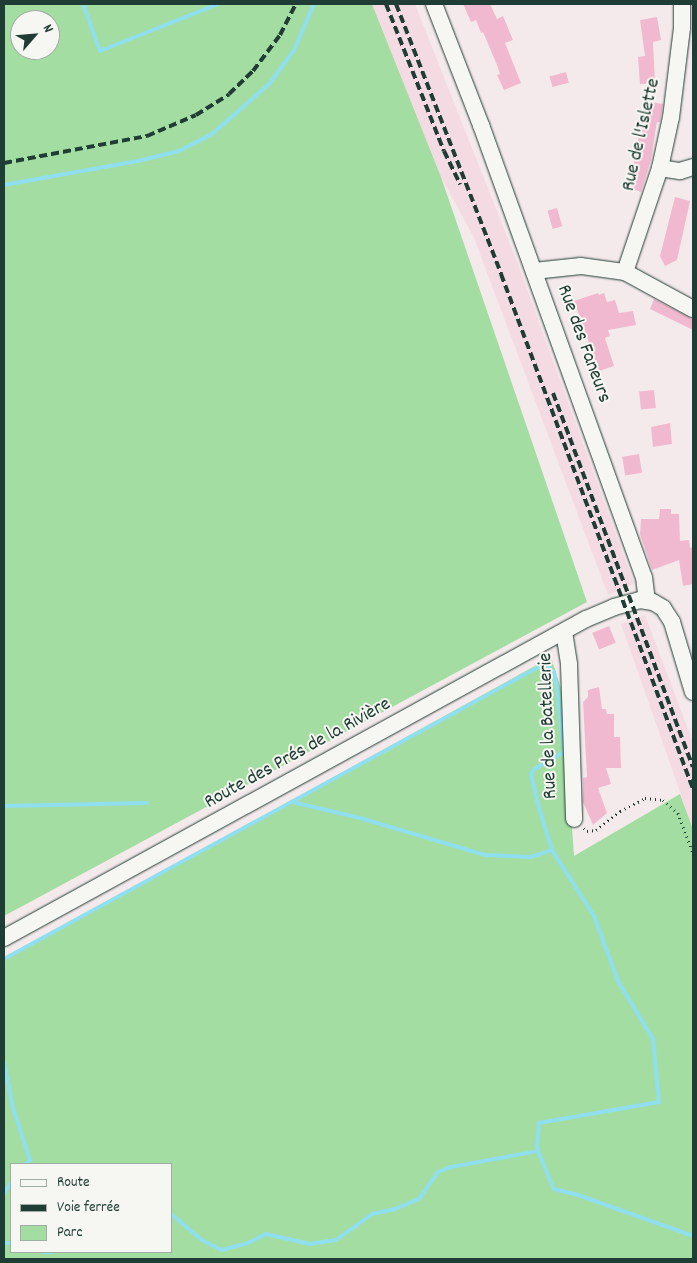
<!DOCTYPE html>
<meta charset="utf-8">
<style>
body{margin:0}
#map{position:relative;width:697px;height:1263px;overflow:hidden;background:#f5eaeb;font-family:Dekko,sans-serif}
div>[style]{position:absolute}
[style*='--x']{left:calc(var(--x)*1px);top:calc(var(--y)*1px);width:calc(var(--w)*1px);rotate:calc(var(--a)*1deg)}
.built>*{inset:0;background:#f4dbe3}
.green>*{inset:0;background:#a4dda2}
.stream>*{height:4px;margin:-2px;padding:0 2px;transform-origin:2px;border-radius:2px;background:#90dfee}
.building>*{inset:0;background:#f1b9d0;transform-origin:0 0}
.path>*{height:2.5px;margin-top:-1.25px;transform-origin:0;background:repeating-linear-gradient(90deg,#1f3d34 0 1px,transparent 0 5px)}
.roads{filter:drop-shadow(0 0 1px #1f3d34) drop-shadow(0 0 1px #1f3d34)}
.minor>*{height:16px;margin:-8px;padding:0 8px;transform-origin:8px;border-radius:8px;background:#f6f6f2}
.rail>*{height:4px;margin-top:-2px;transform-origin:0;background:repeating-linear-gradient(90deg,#1f3d34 0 8px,transparent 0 12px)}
span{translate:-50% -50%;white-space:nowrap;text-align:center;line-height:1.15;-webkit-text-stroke:4px #f6f6f2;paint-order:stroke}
.street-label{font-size:20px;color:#1f3d34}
.frame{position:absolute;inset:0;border:5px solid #1f3d34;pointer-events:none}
.legend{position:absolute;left:10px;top:1163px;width:162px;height:90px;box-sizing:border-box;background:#f6f6f2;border:1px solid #a0aca6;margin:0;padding:6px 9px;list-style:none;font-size:15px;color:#1f3d34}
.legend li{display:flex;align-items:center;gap:10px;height:25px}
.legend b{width:25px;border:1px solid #a0aca6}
.north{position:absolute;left:10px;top:10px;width:50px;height:50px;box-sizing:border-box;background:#f6f6f2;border:1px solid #a0aca6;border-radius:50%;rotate:63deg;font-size:14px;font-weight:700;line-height:20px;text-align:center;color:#1f3d34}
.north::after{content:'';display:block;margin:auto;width:18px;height:22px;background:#1f3d34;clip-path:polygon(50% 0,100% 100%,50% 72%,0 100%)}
</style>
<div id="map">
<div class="built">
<i style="clip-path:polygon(372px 4px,415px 4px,518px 264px,634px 584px,608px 595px,474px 238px,441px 177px)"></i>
<i style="clip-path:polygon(645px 615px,693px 742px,693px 829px,621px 624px)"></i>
</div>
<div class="green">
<i style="clip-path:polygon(evenodd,4px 4px,372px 4px,441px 177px,587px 602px,4px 916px,4px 4px,20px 20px,50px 20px,50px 50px,20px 50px,20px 20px)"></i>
<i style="clip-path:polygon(evenodd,551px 657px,563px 695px,574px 856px,680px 794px,693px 829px,693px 1259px,4px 1259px,4px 959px,551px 657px,11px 1164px,171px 1164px,171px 1252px,11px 1252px,11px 1164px)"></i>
</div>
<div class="stream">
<i style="--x:83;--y:4;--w:50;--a:70.1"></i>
<i style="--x:100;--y:51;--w:127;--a:-21.7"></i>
<i style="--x:4;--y:185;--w:136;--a:-10.2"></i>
<i style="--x:138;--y:161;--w:42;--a:-13.7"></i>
<i style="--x:179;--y:151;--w:36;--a:-27"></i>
<i style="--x:211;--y:135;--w:79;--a:-41.4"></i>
<i style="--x:270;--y:83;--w:41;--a:-54"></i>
<i style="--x:294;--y:50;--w:50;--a:-66.5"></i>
<i style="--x:292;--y:802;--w:70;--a:13.2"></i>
<i style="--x:360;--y:818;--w:130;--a:16.5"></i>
<i style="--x:485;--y:855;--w:46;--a:2.5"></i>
<i style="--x:531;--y:857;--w:22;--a:-18"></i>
<i style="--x:4;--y:806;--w:143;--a:-1.2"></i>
<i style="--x:4;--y:959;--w:615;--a:-28.65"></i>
<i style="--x:544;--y:664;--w:13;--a:39"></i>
<i style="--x:554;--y:672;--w:15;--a:79"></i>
<i style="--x:557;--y:687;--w:65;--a:83.9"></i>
<i style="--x:564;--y:752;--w:34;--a:150"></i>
<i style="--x:534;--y:769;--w:6;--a:121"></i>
<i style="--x:531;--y:774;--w:28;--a:77"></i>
<i style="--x:537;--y:801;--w:51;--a:73"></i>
<i style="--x:552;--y:850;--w:78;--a:57.5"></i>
<i style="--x:594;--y:916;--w:69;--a:69.7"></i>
<i style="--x:618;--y:981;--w:68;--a:58.9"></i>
<i style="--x:653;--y:1039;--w:63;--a:84.6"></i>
<i style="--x:659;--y:1102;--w:122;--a:170.1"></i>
<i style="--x:539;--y:1123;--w:21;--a:95"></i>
<i style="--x:537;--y:1144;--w:7;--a:82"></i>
<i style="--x:538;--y:1151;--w:41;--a:67.2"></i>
<i style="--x:554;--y:1189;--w:25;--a:14"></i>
<i style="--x:578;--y:1195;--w:122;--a:19.6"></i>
<i style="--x:4;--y:1062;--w:47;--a:78.9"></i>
<i style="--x:13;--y:1108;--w:55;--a:71.9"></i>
<i style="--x:30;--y:1160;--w:6;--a:135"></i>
<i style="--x:4;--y:1193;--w:12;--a:-55"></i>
<i style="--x:171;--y:1214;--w:40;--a:40"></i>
<i style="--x:202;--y:1240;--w:22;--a:27"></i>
<i style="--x:222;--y:1250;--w:27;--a:-15"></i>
<i style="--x:248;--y:1243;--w:20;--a:-27"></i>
<i style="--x:266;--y:1234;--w:45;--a:12.8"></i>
<i style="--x:310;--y:1244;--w:26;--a:-9"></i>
<i style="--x:336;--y:1240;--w:44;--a:-35.8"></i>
<i style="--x:372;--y:1214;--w:24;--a:-12"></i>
<i style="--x:395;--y:1209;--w:26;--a:-23"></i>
<i style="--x:419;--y:1199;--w:33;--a:-55"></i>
<i style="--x:438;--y:1172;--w:14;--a:-21"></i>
<i style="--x:451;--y:1167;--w:88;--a:-10.4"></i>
<i style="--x:4;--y:1243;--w:7;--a:0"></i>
<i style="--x:44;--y:1252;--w:8;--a:0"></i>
</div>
<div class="building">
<i style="clip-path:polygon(463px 4px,490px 4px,497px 19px,503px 16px,513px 40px,505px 43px,521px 83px,504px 90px,497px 75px,500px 74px,497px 65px,483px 32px,481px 33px,476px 20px,471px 22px)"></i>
<i style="clip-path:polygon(657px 17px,661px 40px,653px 42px,655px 83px,640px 84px,638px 57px,645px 56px,640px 20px)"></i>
<i style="left:566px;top:72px;width:11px;height:17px;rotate:75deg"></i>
<i style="clip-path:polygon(645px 101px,663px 104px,660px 122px,657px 122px,656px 127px,651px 160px,641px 192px,630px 188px,636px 169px,633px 169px)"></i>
<i style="clip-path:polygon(675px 197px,690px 201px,677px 260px,665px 266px,660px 256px)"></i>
<i style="left:557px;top:208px;width:19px;height:10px;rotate:74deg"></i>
<i style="clip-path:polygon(598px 293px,599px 295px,604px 293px,607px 302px,615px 300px,619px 313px,633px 311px,636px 325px,608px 330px,610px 336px,605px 338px,614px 366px,599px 371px,574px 301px)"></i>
<i style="clip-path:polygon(654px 299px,693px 319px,693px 330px,650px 309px)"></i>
<i style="left:654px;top:390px;width:18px;height:15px;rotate:84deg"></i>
<i style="clip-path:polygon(670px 423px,672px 444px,653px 447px,651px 427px)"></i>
<i style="left:639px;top:454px;width:19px;height:17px;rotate:81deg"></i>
<i style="clip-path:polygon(660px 509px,671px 509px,671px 514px,679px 514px,680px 541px,689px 540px,690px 548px,693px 547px,693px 584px,683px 586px,679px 560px,652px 570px,640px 534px,641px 519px,659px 519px)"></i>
<i style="left:609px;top:626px;width:18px;height:18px;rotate:68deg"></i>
<i style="clip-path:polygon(599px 687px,602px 709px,606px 709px,607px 714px,614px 714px,614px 737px,620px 737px,621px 768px,606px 768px,611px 784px,598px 788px,607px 813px,593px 825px,583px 802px,583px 778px,587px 777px,583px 702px,588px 697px,588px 690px)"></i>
</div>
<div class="path">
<i style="--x:584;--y:828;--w:4;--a:45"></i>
<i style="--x:587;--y:831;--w:9;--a:-6"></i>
<i style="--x:596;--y:830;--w:31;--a:-38"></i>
<i style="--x:620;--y:811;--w:28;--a:-27"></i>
<i style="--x:645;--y:798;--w:18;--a:6"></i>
<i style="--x:663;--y:800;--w:20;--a:41"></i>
<i style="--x:678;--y:813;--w:43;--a:69.4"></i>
</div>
<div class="roads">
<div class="minor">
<i style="--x:434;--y:4;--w:130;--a:68.8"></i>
<i style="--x:481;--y:125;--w:480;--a:70.2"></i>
<i style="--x:644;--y:577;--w:23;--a:83"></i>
<i style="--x:682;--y:4;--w:24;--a:90"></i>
<i style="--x:682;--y:28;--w:90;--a:97"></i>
<i style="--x:671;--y:117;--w:52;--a:102.2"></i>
<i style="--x:660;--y:168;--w:110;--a:108.6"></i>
<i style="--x:625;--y:272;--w:77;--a:28.6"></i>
<i style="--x:660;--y:168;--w:20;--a:9"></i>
<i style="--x:680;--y:171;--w:14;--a:-17"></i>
<i style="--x:534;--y:271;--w:47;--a:-6.1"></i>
<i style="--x:581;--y:266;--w:44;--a:7.8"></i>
<i style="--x:564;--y:632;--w:33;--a:81"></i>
<i style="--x:569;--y:665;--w:154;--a:88.1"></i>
<i style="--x:4;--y:938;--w:664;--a:-28.73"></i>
<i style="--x:586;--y:619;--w:30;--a:-23"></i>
<i style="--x:614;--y:607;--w:27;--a:-15"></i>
<i style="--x:640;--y:600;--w:13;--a:9"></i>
<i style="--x:653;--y:602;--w:12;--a:31"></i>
<i style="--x:663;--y:608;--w:17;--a:57"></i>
<i style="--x:672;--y:622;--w:73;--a:73.3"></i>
</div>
</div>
<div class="rail">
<i style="--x:386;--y:4;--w:158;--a:68.5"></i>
<i style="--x:444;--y:151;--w:37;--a:64"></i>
<i style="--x:396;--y:4;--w:290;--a:68.7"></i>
<i style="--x:501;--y:274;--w:550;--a:69.55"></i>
<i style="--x:4;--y:163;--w:146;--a:-10.7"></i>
<i style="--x:147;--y:136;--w:53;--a:-23.2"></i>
<i style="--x:196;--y:115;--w:39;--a:-32"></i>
<i style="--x:229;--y:94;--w:33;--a:-44"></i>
<i style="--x:253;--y:71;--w:45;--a:-53.1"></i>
<i style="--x:280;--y:35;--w:35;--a:-63"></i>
<i style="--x:553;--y:393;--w:399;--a:69.5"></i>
</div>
<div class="street-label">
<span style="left:642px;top:135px;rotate:-77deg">Rue de l'Islette</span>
<span style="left:583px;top:344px;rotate:70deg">Rue des Faneurs</span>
<span style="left:549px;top:726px;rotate:-92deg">Rue de la Batellerie</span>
<span style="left:298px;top:754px;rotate:-29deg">Route des Prés de la Rivière</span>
</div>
<div class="frame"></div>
<ul class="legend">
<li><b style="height:6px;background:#f6f6f2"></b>Route</li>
<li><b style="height:6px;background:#1f3d34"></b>Voie ferrée</li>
<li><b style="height:14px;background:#a4dda2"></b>Parc</li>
</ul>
<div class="north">N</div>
</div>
